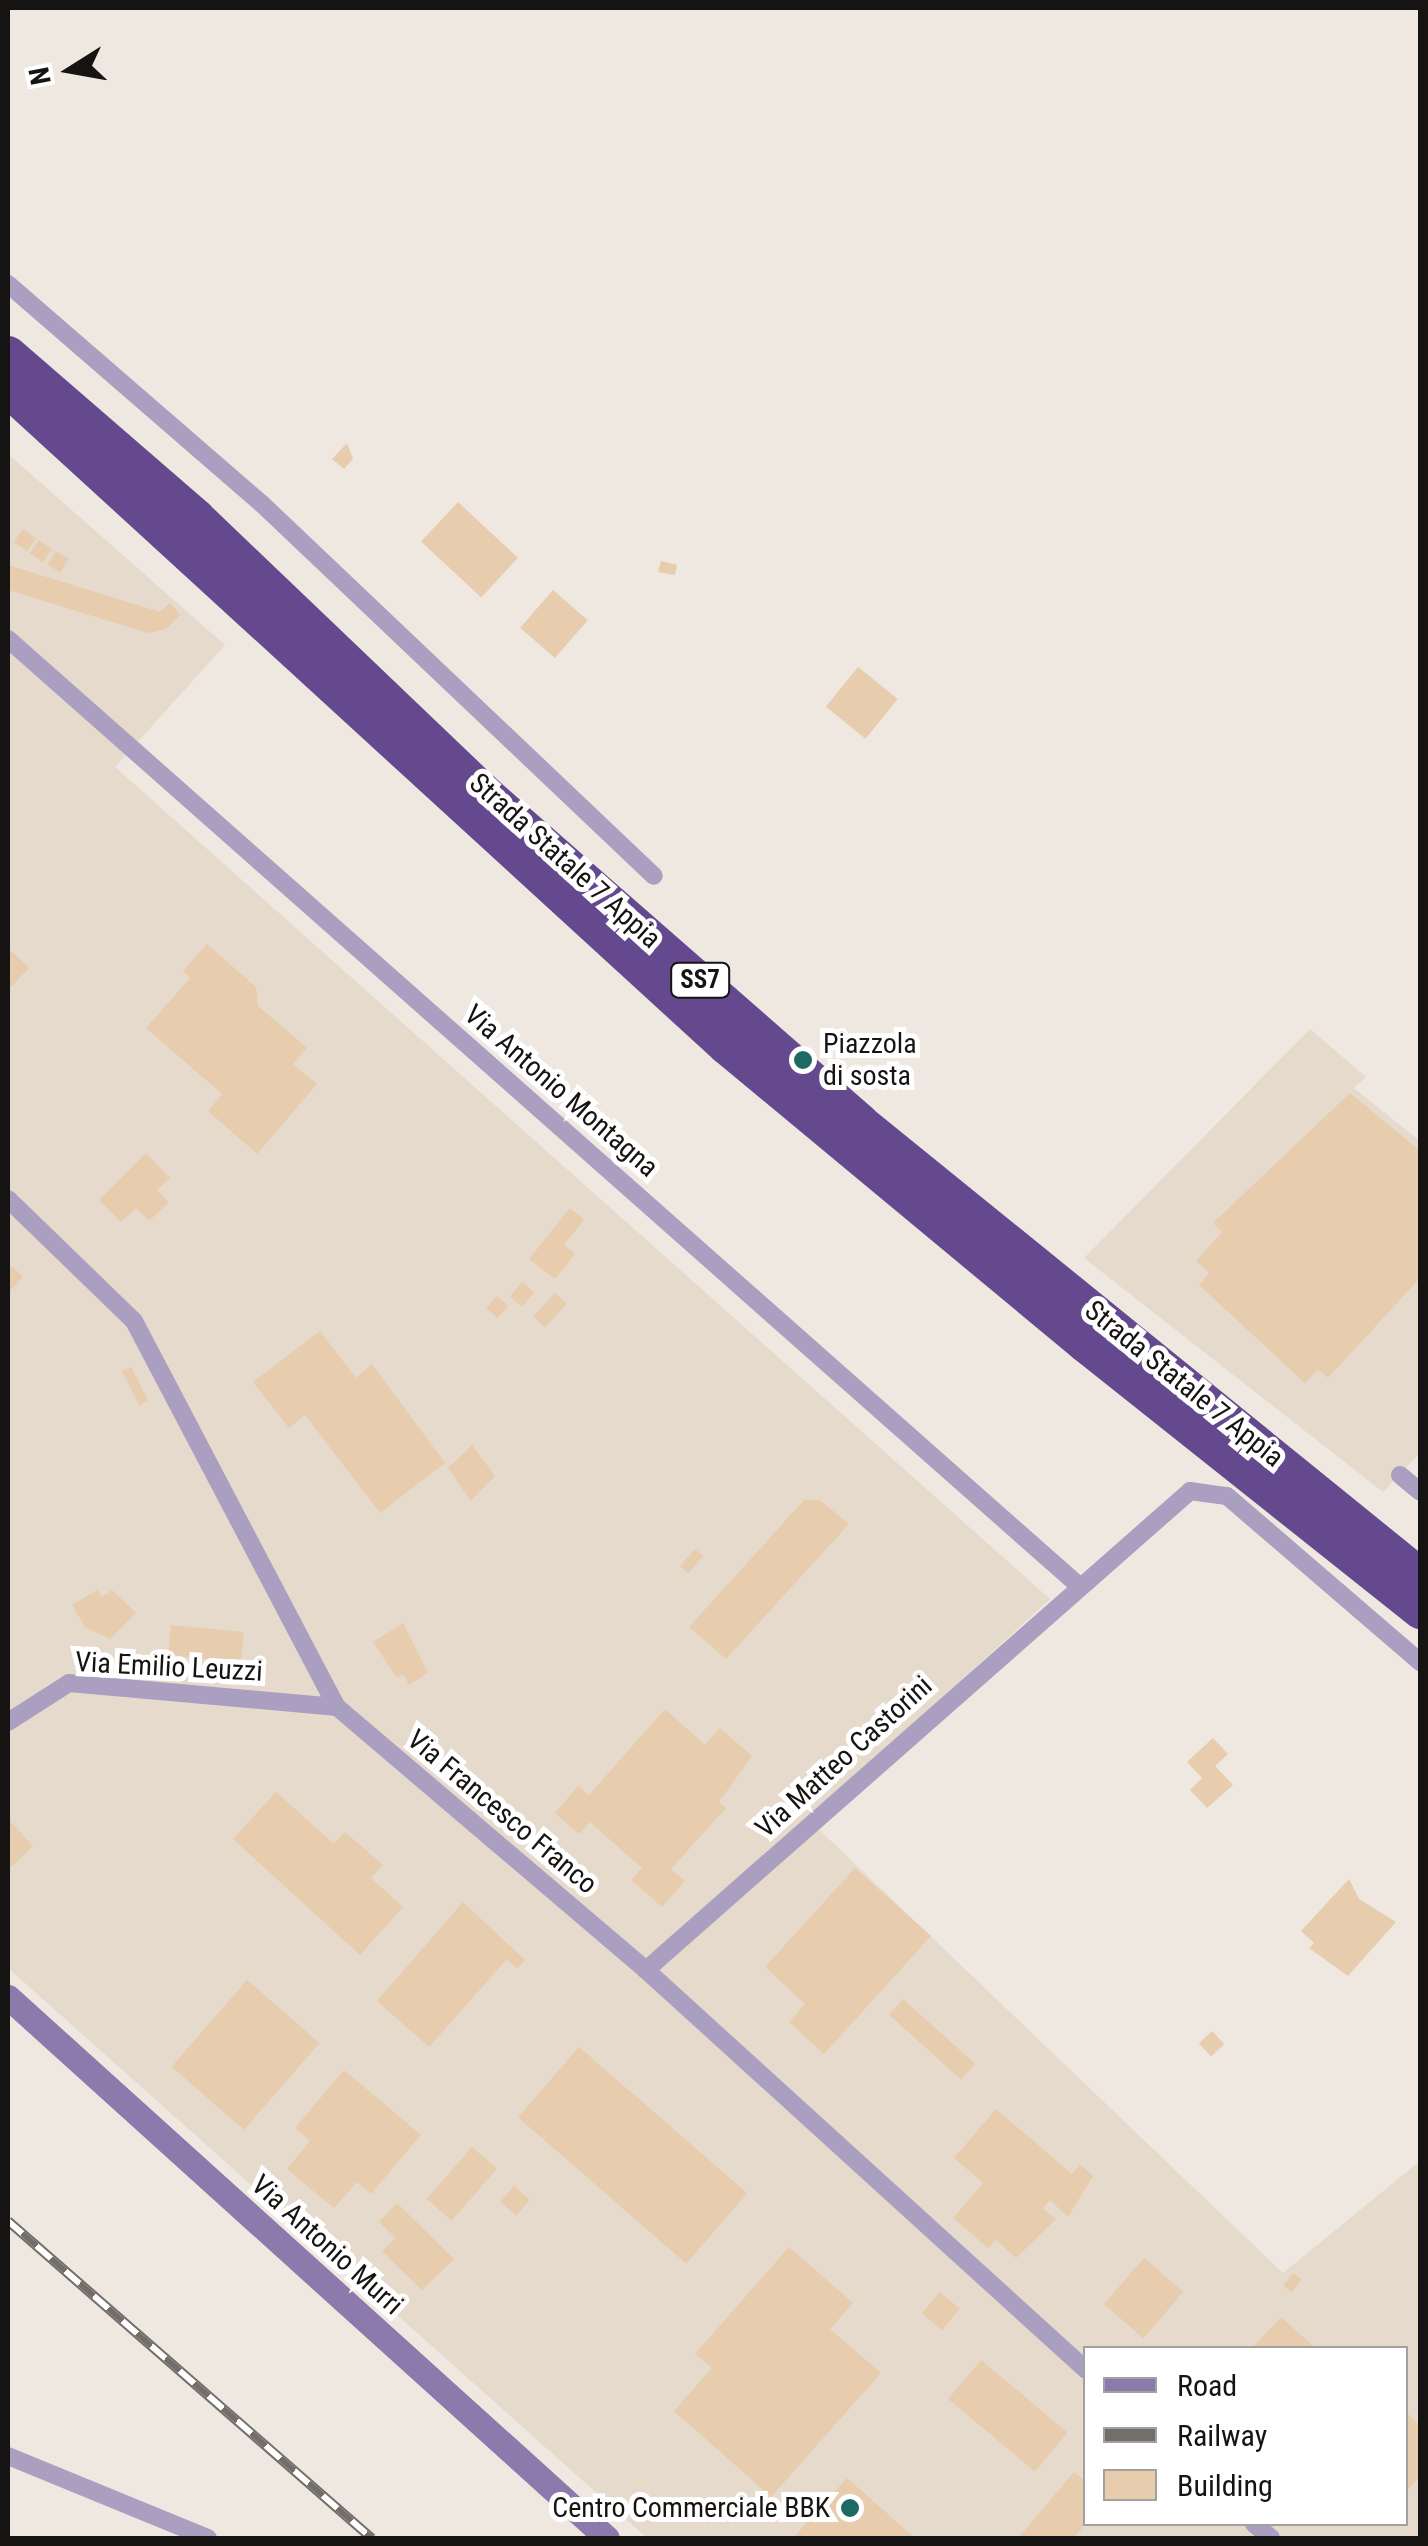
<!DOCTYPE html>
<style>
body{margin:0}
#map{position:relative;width:1428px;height:2546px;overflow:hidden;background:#eee8e0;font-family:"Roboto Condensed",sans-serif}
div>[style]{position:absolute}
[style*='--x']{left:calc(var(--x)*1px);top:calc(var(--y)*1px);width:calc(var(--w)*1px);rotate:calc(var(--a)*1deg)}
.built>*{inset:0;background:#e6dacd}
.building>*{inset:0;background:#e7ccad;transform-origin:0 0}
.street>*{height:18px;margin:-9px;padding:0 9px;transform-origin:9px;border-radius:9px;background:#aa9fc0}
.secondary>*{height:25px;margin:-12.5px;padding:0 12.5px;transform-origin:12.5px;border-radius:12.5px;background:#8c7aac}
.highway>*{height:35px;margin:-17.5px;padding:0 17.5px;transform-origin:17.5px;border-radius:17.5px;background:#65498e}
.rail>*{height:10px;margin-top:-5px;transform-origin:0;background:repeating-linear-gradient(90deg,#fff 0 19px,#726e6a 0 38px);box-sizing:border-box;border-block:2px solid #726e6a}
.dots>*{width:28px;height:28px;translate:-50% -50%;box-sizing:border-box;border:5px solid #fff;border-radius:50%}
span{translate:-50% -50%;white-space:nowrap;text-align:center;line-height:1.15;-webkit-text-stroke:10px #fff;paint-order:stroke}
.shield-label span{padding:2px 8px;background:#fff;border:2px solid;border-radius:8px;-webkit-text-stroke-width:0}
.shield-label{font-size:25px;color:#161412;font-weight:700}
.street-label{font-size:28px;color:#161412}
.poi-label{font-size:28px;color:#161412}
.left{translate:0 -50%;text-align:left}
.right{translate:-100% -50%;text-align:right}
.frame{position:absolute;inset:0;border:10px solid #161412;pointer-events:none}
.legend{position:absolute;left:1083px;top:2346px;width:325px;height:180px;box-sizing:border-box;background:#fff;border:2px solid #a2a1a0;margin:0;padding:12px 18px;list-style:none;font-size:30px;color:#161412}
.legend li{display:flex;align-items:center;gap:20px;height:50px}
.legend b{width:50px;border:2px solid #a2a1a0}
.north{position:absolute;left:20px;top:20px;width:100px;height:100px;-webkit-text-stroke:8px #fff;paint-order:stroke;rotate:259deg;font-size:28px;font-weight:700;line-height:40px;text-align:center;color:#161412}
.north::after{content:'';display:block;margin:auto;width:35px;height:45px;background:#161412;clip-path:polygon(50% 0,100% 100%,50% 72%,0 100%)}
</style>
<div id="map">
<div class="built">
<i style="clip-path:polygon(evenodd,8px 454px,225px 645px,115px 767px,1050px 1599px,809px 1820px,1283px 2273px,1420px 2161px,1420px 2538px,647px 2538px,8px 1968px,8px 454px,1086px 2348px,1406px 2348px,1406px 2524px,1086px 2524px,1086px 2348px)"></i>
<i style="clip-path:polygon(1310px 1029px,1366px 1077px,1354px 1088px,1420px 1141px,1420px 1453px,1383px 1492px,1084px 1258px)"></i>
</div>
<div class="building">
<i style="clip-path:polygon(347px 443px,353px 459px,344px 469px,332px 459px)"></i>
<i style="left:458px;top:502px;width:82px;height:54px;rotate:43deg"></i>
<i style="left:23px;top:529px;width:16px;height:16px;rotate:35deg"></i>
<i style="left:39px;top:540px;width:16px;height:16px;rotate:35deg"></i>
<i style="left:56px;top:551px;width:15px;height:16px;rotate:32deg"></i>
<i style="clip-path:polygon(661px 561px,677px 565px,675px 575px,658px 572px)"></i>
<i style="clip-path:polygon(8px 565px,160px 612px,170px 603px,180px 615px,166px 629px,148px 633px,8px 590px)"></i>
<i style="left:553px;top:590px;width:46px;height:50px;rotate:41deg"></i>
<i style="left:858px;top:667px;width:51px;height:51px;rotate:39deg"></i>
<i style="clip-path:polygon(207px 944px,256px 987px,258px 1006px,307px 1048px,293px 1064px,317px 1084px,257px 1154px,208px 1111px,222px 1094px,146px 1028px,190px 978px,183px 971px)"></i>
<i style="clip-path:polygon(8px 948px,29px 968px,8px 990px)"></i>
<i style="clip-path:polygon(1350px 1093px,1420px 1151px,1420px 1278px,1328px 1378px,1318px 1369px,1305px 1383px,1199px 1285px,1209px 1273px,1196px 1261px,1222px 1232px,1213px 1223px)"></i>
<i style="clip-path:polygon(146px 1153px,170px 1178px,157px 1190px,169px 1202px,149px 1221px,136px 1208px,121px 1222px,99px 1200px)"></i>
<i style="clip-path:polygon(570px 1208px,584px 1220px,564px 1245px,575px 1254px,555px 1279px,529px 1259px)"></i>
<i style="clip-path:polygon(12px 1266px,23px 1277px,8px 1293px,8px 1270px)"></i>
<i style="left:522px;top:1282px;width:16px;height:19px;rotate:40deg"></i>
<i style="left:555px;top:1293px;width:16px;height:32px;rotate:43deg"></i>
<i style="left:497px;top:1296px;width:15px;height:16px;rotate:42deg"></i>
<i style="clip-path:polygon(320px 1331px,356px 1378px,372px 1364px,445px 1463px,380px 1513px,305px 1415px,289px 1428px,253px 1382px)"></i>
<i style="left:131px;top:1367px;width:38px;height:10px;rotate:63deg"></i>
<i style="clip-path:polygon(472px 1445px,495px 1476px,471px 1501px,448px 1468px)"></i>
<i style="clip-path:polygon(804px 1500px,820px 1500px,849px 1524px,726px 1659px,689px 1627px)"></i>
<i style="left:695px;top:1549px;width:11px;height:23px;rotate:41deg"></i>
<i style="clip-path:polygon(97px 1590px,102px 1597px,112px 1590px,136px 1613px,110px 1639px,85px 1627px,72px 1605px)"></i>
<i style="clip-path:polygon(403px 1623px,428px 1673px,409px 1685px,403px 1674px,397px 1678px,373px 1642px)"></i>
<i style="clip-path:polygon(171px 1625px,244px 1632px,241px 1662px,223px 1660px,222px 1671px,206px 1670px,207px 1659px,168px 1655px)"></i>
<i style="clip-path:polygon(665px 1709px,705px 1745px,720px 1728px,752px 1756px,719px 1802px,726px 1808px,671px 1869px,685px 1881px,662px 1907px,631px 1880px,642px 1868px,590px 1822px,579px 1834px,555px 1813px,578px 1786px,589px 1795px)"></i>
<i style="clip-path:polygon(1213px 1738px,1228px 1754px,1215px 1766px,1233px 1785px,1207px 1808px,1190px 1790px,1202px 1778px,1187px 1762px)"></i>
<i style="clip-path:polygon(276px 1792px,334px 1844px,345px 1832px,383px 1865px,371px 1878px,403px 1907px,360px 1955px,233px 1839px)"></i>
<i style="clip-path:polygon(8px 1819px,33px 1846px,8px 1870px)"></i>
<i style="clip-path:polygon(855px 1868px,931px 1936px,824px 2054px,789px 2022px,805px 2004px,765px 1967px)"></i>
<i style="clip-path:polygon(1349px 1879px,1359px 1899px,1396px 1922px,1348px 1976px,1309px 1948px,1314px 1943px,1301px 1931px)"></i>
<i style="clip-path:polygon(463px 1902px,525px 1960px,517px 1969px,507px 1959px,429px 2047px,377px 2001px)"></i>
<i style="left:247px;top:1980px;width:96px;height:115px;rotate:41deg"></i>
<i style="left:903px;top:1999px;width:97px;height:21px;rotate:42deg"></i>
<i style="left:1212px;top:2031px;width:18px;height:18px;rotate:47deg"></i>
<i style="left:579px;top:2047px;width:223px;height:93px;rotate:41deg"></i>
<i style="clip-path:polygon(344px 2070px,421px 2135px,371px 2194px,357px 2182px,334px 2208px,287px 2169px,310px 2141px,295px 2128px)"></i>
<i style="clip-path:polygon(996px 2109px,1072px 2174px,1080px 2164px,1093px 2176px,1068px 2217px,1050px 2200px,1043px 2208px,1056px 2219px,1016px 2258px,996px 2240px,988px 2248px,953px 2218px,983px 2183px,954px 2158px)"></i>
<i style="left:472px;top:2147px;width:33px;height:69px;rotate:41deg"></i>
<i style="left:514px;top:2186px;width:21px;height:21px;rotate:41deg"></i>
<i style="clip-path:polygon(397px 2203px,454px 2259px,422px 2290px,382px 2251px,396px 2238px,379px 2222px)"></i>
<i style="clip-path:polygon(789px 2247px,853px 2303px,830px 2329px,881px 2373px,771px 2497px,674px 2411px,712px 2368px,695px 2354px)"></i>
<i style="left:1144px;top:2258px;width:52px;height:61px;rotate:41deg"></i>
<i style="left:1293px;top:2273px;width:11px;height:16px;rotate:38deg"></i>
<i style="left:940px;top:2292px;width:26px;height:28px;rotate:40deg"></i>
<i style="clip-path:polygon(1281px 2317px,1315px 2348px,1252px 2348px)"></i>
<i style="left:981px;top:2360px;width:113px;height:51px;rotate:40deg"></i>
<i style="clip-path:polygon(1406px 2412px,1420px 2426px,1420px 2476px,1406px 2492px)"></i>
<i style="clip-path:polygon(1074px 2472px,1086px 2482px,1086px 2524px,1073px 2538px,1018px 2538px)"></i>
<i style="clip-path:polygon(847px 2478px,915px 2538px,793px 2538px)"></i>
</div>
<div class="street">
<i style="--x:8;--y:284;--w:336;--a:40.9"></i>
<i style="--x:262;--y:504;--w:540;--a:43.5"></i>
<i style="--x:8;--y:639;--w:1428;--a:41.48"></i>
<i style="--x:8;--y:1199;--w:175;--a:44.1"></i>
<i style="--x:134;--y:1321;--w:436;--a:62.3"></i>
<i style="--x:337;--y:1707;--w:406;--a:40.4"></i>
<i style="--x:646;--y:1970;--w:595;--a:42.27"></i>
<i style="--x:1400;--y:1475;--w:26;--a:40"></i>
<i style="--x:8;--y:1722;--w:72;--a:-32.6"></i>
<i style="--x:69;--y:1683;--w:269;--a:5.1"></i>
<i style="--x:646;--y:1970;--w:725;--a:-41.36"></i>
<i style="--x:1190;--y:1491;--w:37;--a:8"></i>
<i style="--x:1227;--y:1496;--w:255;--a:40.7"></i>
<i style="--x:8;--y:2456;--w:216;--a:22.3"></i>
<i style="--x:1254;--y:2524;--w:22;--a:39"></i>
</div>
<div class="secondary">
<i style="--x:8;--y:1997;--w:807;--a:42.09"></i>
</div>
<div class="highway">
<i style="--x:8;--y:353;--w:249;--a:40.9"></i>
<i style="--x:196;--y:516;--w:402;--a:43.7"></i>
<i style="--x:487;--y:794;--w:496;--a:41.2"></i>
<i style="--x:860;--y:1121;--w:721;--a:39.03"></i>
<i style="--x:8;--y:390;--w:972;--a:42.46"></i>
<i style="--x:725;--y:1046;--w:467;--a:39.7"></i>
<i style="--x:1084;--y:1344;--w:429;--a:38.5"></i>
</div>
<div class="rail">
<i style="--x:8;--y:2221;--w:483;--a:41.1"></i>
</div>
<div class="dots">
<i style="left:803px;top:1060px;background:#1d6964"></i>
<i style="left:850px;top:2508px;background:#1d6964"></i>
</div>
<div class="shield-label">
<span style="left:700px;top:980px">SS7</span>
</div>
<div class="street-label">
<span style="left:565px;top:861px;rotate:42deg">Strada Statale 7 Appia</span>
<span style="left:561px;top:1091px;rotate:41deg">Via Antonio Montagna</span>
<span style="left:1184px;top:1384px;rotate:39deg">Strada Statale 7 Appia</span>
<span style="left:169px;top:1667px;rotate:3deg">Via Emilio Leuzzi</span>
<span style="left:844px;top:1757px;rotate:-42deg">Via Matteo Castorini</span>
<span style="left:502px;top:1812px;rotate:40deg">Via Francesco Franco</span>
<span style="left:327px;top:2245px;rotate:42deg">Via Antonio Murri</span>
</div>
<div class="poi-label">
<span class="left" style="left:823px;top:1060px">Piazzola<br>di sosta</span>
<span class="right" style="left:830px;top:2508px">Centro Commerciale BBK</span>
</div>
<div class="frame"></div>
<ul class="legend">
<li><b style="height:12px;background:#8c7aac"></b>Road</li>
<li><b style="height:12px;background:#726e6a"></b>Railway</li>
<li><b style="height:28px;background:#e7ccad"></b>Building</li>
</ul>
<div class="north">N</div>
</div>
